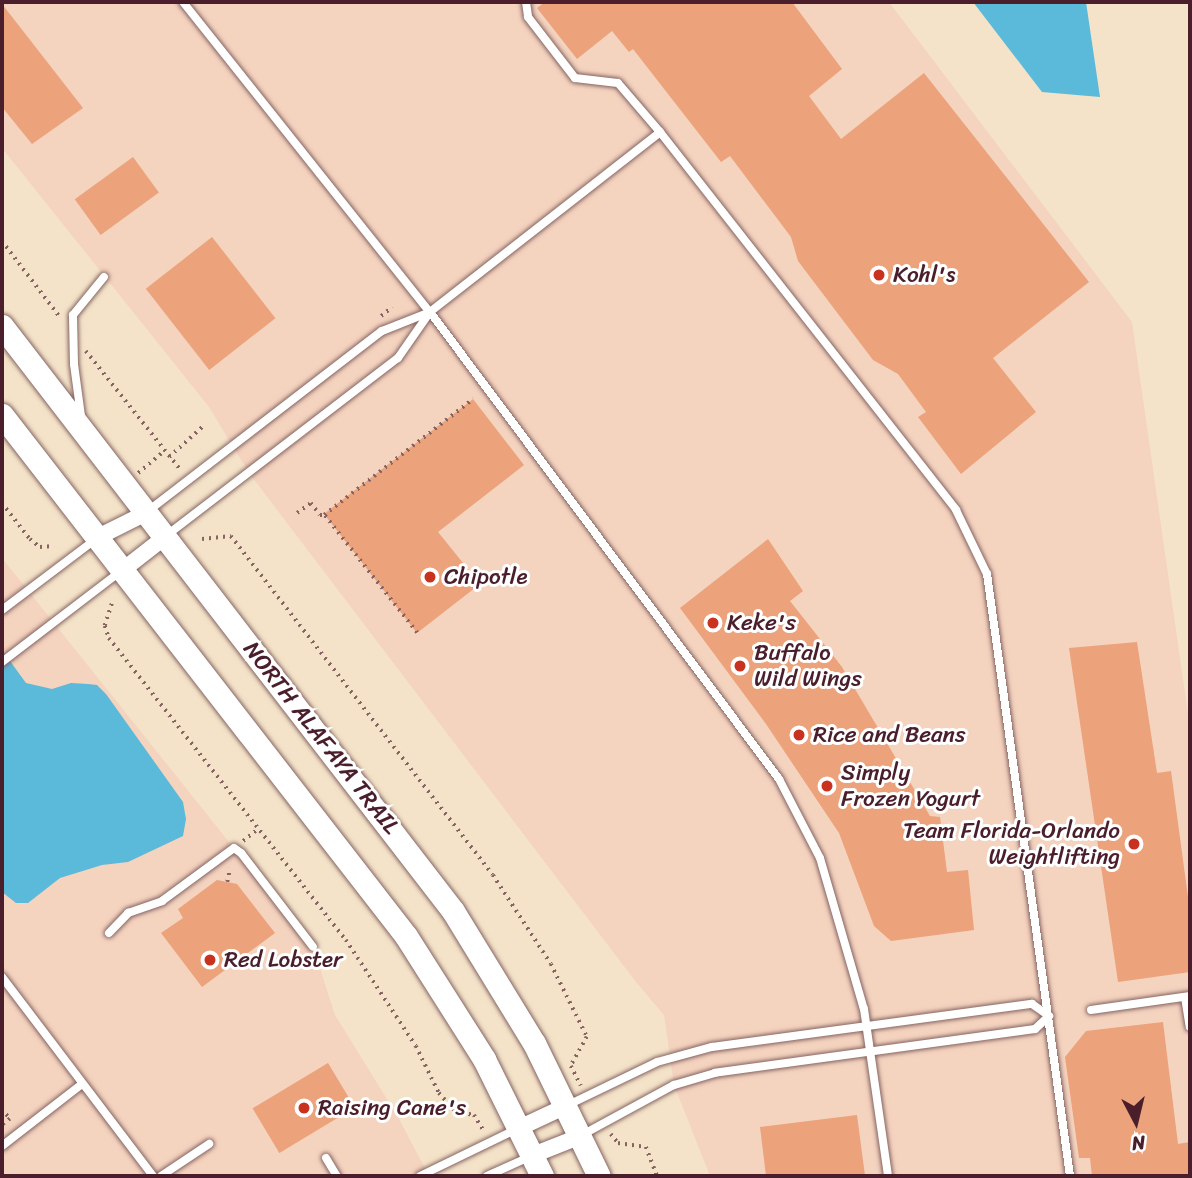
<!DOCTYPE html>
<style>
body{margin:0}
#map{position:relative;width:1192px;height:1178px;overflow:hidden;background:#f4e3c9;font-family:Sriracha,sans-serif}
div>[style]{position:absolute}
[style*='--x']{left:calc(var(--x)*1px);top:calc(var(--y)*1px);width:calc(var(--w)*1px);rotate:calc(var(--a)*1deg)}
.built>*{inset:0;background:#f4d3bf}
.water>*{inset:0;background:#5bb9d9}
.building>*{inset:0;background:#eca27a;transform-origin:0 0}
.path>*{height:3.5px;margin-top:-1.75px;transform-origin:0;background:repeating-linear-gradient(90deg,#866462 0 2px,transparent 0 7px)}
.roads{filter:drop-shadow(0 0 2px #866462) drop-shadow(0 0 2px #866462)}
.service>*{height:8px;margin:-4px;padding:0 4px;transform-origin:4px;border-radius:4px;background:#fff}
.minor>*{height:16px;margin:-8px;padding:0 8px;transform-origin:8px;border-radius:8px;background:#fff}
.secondary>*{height:23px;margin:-11.5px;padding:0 11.5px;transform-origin:11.5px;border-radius:11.5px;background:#fff}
.dots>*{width:19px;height:19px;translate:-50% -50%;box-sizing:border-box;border:4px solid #fff;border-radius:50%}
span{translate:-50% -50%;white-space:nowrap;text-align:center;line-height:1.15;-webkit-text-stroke:6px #fff;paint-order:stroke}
.poi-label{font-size:23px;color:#4a1f2b}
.left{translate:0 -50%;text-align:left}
.right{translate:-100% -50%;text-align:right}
.street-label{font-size:23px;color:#4a1f2b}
.frame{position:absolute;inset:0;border:4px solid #4a1f2b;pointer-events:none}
.north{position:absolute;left:1101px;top:1087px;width:70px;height:70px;-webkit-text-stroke:5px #fff;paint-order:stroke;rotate:173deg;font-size:19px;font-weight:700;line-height:28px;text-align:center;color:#4a1f2b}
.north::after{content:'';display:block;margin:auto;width:24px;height:32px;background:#4a1f2b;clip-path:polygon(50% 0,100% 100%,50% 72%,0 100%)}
</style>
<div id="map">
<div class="built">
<i style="clip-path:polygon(2px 2px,889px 2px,1132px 322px,1190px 728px,1190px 1176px,710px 1176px,674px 1085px,664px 1015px,636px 982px,249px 473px,209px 407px,2px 148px)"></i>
<i style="clip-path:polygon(2px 558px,313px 947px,335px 1015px,398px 1117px,429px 1176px,2px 1176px)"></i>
</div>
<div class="water">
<i style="clip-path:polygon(973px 2px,1086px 2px,1100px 97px,1042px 92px)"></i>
<i style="clip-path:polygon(2px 650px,26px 683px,52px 689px,71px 683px,88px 684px,97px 685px,106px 694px,183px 802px,186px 819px,183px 836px,128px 862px,102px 865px,60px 878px,28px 903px,16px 903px,2px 892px)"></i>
</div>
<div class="building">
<i style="clip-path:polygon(545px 2px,792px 2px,842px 69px,809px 96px,841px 139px,924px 73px,1089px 282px,993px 358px,1036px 412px,961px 474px,918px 417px,926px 412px,898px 374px,873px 360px,798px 261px,791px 237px,730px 156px,721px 162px,633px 49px,629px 52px,612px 31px,577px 59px,537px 8px)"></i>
<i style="clip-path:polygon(2px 4px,83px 108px,32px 144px,2px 107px)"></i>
<i style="left:133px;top:157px;width:44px;height:72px;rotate:54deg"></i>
<i style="left:212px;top:237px;width:103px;height:84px;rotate:52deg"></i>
<i style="clip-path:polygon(473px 399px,524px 465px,438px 532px,480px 584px,417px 633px,324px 514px)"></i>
<i style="clip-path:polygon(768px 539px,803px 591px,790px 601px,842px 667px,930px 816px,940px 817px,947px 872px,968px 870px,974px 930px,891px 941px,874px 926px,839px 833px,766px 724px,680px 608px)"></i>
<i style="clip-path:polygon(1137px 642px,1157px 773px,1171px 771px,1190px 912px,1190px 972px,1118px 982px,1069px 648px)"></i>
<i style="clip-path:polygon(217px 880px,237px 884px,275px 933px,202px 987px,161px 933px,183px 918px,178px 909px)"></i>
<i style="clip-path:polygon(1163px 1022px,1178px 1144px,1190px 1142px,1190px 1176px,1092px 1176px,1090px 1158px,1079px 1158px,1065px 1057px,1086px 1031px)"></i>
<i style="left:328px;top:1063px;width:52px;height:88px;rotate:59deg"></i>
<i style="clip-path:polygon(857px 1115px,865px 1176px,766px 1176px,760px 1127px)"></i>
</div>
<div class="path">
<i style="--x:2;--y:241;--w:96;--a:52.7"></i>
<i style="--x:381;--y:316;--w:14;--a:-39"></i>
<i style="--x:86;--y:351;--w:151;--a:51.5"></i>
<i style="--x:169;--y:457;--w:45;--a:-42.3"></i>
<i style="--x:138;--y:473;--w:34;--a:-40"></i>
<i style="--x:2;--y:503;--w:46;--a:52.1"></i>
<i style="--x:30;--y:539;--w:13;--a:39"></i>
<i style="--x:40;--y:547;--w:14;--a:-4"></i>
<i style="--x:297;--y:513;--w:17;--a:-36"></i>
<i style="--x:311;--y:503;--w:15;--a:53"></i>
<i style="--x:320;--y:515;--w:4;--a:0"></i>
<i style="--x:202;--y:539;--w:29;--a:-6"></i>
<i style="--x:231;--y:536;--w:428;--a:52.3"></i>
<i style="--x:493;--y:875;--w:106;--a:56.9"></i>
<i style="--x:551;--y:964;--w:81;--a:63.7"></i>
<i style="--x:587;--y:1037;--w:33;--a:119"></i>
<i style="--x:571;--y:1066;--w:22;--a:63"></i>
<i style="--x:112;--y:604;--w:23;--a:108"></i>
<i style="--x:105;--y:626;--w:13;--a:72"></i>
<i style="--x:109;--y:638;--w:384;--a:51.9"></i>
<i style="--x:346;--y:940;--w:127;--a:56.6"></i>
<i style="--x:416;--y:1046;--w:52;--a:63.9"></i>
<i style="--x:439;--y:1093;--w:24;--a:48"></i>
<i style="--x:455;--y:1111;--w:19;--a:12"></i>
<i style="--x:474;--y:1115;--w:19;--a:58"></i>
<i style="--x:417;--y:633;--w:150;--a:-128.2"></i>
<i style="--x:324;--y:515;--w:189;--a:-37.9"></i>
<i style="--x:243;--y:841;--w:19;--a:-39"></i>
<i style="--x:227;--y:882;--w:14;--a:-78"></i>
<i style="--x:2;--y:1109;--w:13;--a:51"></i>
<i style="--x:10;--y:1119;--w:10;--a:143"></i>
<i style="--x:611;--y:1134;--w:11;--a:52"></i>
<i style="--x:618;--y:1143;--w:28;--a:8"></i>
<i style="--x:646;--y:1147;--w:31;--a:69"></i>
</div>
<div class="roads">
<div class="service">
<i style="--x:183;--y:2;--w:396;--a:51.5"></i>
<i style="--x:430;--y:312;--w:583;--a:53.23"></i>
<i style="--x:779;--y:779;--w:89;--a:62.6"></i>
<i style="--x:820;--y:858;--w:157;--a:73.8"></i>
<i style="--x:864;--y:1009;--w:169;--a:81.8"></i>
<i style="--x:526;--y:2;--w:15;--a:82"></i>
<i style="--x:528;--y:17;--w:77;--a:52.4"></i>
<i style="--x:575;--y:78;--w:43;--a:6.6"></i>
<i style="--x:618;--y:83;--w:65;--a:49.4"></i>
<i style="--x:660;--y:132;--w:480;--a:51.9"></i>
<i style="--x:956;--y:510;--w:71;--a:64.2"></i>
<i style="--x:987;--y:574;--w:608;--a:82.15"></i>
<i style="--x:81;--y:416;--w:52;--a:-97.7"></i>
<i style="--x:74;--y:364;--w:49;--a:-91.2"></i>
<i style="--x:73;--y:315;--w:49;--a:-50.8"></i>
<i style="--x:148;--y:511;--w:295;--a:-37.6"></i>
<i style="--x:382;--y:331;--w:52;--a:-21.6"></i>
<i style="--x:430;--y:312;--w:292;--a:-38"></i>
<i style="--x:167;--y:535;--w:291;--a:-37.5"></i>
<i style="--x:398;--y:358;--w:56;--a:-55.2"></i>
<i style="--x:2;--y:610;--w:118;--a:-37.1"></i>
<i style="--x:2;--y:662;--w:150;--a:-37.4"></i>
<i style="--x:109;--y:933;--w:28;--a:-46"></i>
<i style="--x:128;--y:913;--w:36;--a:-19"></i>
<i style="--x:162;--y:901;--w:89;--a:-36.4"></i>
<i style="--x:234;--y:848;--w:9;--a:36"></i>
<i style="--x:241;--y:853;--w:118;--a:52.5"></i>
<i style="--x:2;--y:977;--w:250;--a:52.8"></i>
<i style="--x:1185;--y:997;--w:30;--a:81"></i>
<i style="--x:1091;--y:1010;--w:100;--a:-8"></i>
<i style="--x:566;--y:1106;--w:101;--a:-25.8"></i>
<i style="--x:657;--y:1062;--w:57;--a:-15.3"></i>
<i style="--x:712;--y:1047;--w:323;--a:-7.7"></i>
<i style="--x:1032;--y:1004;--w:21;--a:35"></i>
<i style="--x:1049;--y:1016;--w:19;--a:137"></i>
<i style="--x:1035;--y:1029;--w:323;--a:172.2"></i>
<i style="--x:715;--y:1073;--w:43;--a:163.7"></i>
<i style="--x:674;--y:1085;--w:105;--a:151.5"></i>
<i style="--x:2;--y:1146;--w:101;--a:-37.8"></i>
<i style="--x:326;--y:1158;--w:21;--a:59"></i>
<i style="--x:161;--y:1176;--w:58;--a:-33.7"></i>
<i style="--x:420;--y:1176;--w:108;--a:-25.9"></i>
<i style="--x:487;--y:1176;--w:46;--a:-24.3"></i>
</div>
<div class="minor">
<i style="--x:98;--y:537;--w:54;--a:-26.6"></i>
<i style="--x:124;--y:569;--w:52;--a:-38"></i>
<i style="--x:519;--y:1128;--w:52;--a:-25.1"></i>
<i style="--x:533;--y:1155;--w:52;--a:-21.6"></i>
</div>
<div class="secondary">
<i style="--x:2;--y:326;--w:739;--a:52.37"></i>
<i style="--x:453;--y:911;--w:155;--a:58.5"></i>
<i style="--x:534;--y:1043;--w:148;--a:64"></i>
<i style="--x:2;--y:415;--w:659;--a:52.21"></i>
<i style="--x:406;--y:936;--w:146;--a:57.6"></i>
<i style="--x:484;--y:1059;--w:131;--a:63.6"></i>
</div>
</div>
<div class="dots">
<i style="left:879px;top:275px;background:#c8321e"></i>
<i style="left:430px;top:577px;background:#c8321e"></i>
<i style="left:713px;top:623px;background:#c8321e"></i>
<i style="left:740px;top:666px;background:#c8321e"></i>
<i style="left:799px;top:735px;background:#c8321e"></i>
<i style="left:827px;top:786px;background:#c8321e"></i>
<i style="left:1134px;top:844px;background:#c8321e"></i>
<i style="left:210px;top:960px;background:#c8321e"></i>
<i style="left:304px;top:1108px;background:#c8321e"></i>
</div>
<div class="poi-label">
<span class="left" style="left:893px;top:275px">Kohl's</span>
<span class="left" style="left:444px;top:577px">Chipotle</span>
<span class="left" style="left:727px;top:623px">Keke's</span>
<span class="left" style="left:754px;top:666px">Buffalo<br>Wild Wings</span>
<span class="left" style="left:813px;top:735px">Rice and Beans</span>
<span class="left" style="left:841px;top:786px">Simply<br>Frozen Yogurt</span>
<span class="right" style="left:1120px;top:844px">Team Florida-Orlando<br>Weightlifting</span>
<span class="left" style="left:224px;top:960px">Red Lobster</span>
<span class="left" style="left:318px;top:1108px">Raising Cane's</span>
</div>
<div class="street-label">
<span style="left:321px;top:738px;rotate:52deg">NORTH ALAFAYA TRAIL</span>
</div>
<div class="frame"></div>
<div class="north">N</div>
</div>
